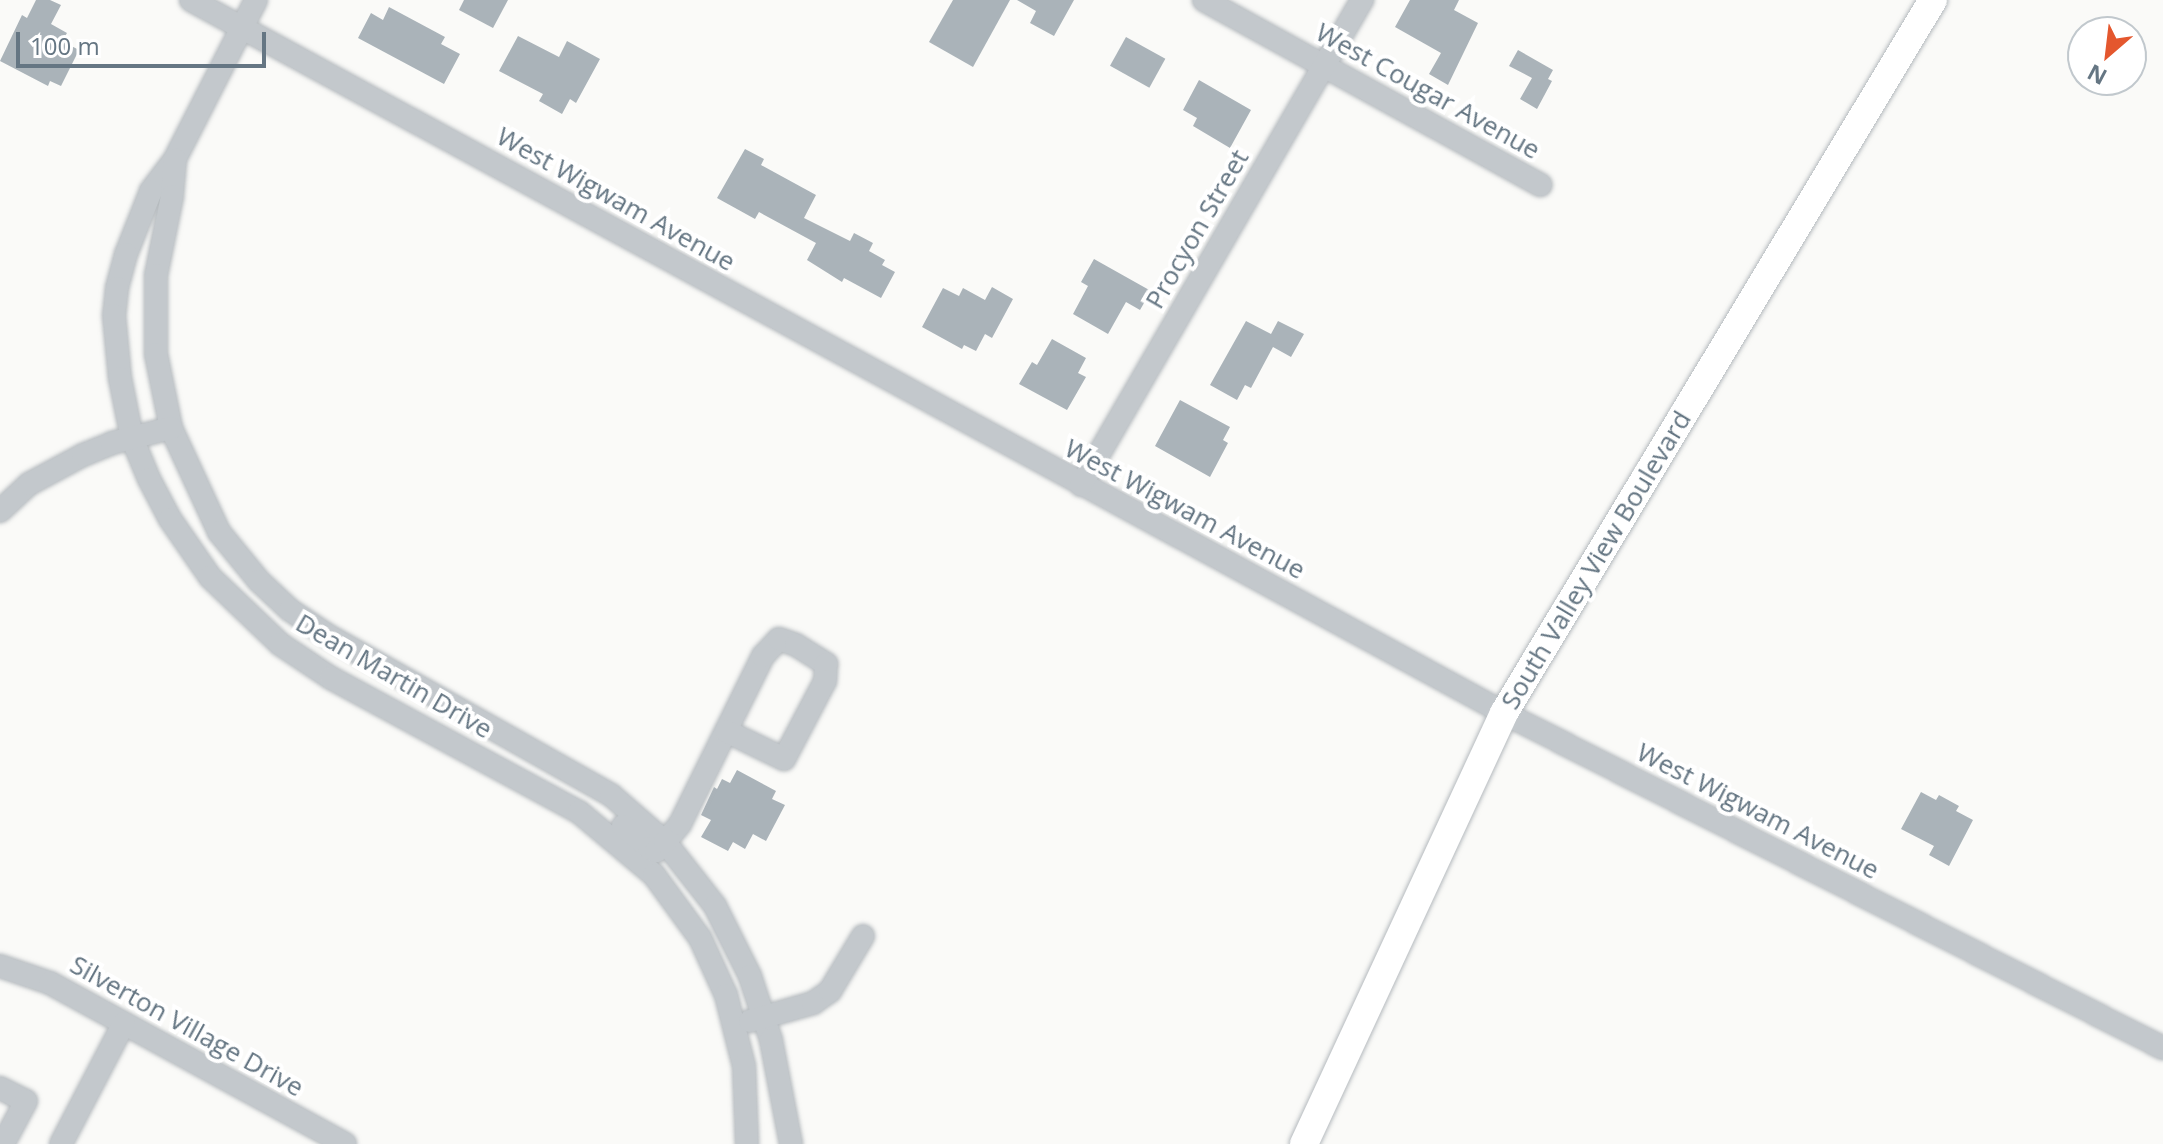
<!DOCTYPE html>
<style>
body{margin:0}
#map{position:relative;width:2163px;height:1144px;overflow:hidden;background:#fafaf8;font-family:"Open Sans",sans-serif}
div>[style]{position:absolute}
[style*='--x']{left:calc(var(--x)*1px);top:calc(var(--y)*1px);width:calc(var(--w)*1px);rotate:calc(var(--a)*1deg)}
.building>*{inset:0;background:#aab3b9;transform-origin:0 0}
.roads{filter:drop-shadow(0 0 2px #b5babe) drop-shadow(0 0 2px #b5babe)}
.minor>*{height:22px;margin:-11px;padding:0 11px;transform-origin:11px;border-radius:11px;background:#c3c8cc}
.major>*{height:28px;margin:-14px;padding:0 14px;transform-origin:14px;border-radius:14px;background:#fff}
span{translate:-50% -50%;white-space:nowrap;text-align:center;line-height:1.15;-webkit-text-stroke:8px #fff;paint-order:stroke}
.street-label{font-size:26px;color:#657683}
.north{position:absolute;left:2067px;top:16px;width:80px;height:80px;box-sizing:border-box;background:#fff;border:2px solid #c1c8cd;border-radius:50%;rotate:208deg;font-size:22px;font-weight:700;line-height:32px;text-align:center;color:#657683}
.north::after{content:'';display:block;margin:auto;width:28px;height:36px;background:#e4572e;clip-path:polygon(50% 0,100% 100%,50% 72%,0 100%)}
.scale{position:absolute;left:16px;top:32px;width:250px;height:36px;box-sizing:border-box;border:4px solid #657683;border-top:0;padding-left:10px;font-size:24px;line-height:28px;white-space:nowrap;color:#657683;-webkit-text-stroke:6px #fff;paint-order:stroke}
</style>
<div id="map">
<div class="building">
<i style="clip-path:polygon(36px 0,50px 0,61px 5px,51px 24px,67px 33px,62px 41px,79px 50px,61px 86px,50px 81px,48px 86px,0 61px,22px 15px,27px 18px)"></i>
<i style="clip-path:polygon(464px 0,508px 0,493px 28px,459px 10px)"></i>
<i style="clip-path:polygon(953px 0,1010px 0,973px 67px,929px 42px)"></i>
<i style="clip-path:polygon(1017px 0,1074px 0,1054px 36px,1030px 23px,1036px 11px)"></i>
<i style="clip-path:polygon(1410px 0,1459px 0,1454px 10px,1478px 23px,1448px 85px,1429px 74px,1441px 53px,1395px 27px)"></i>
<i style="clip-path:polygon(389px 7px,445px 37px,441px 44px,460px 54px,444px 84px,358px 38px,371px 13px,383px 20px)"></i>
<i style="clip-path:polygon(518px 36px,559px 57px,567px 41px,600px 59px,576px 103px,570px 99px,562px 114px,539px 101px,543px 94px,499px 71px)"></i>
<i style="left:1126px;top:37px;width:45px;height:33px;rotate:29deg"></i>
<i style="clip-path:polygon(1518px 50px,1553px 70px,1548px 79px,1552px 81px,1537px 109px,1520px 99px,1532px 78px,1509px 66px)"></i>
<i style="clip-path:polygon(1199px 80px,1251px 110px,1230px 148px,1193px 126px,1197px 118px,1183px 110px)"></i>
<i style="clip-path:polygon(745px 149px,764px 159px,761px 165px,816px 195px,804px 218px,850px 241px,854px 233px,873px 243px,869px 251px,885px 260px,882px 265px,895px 272px,881px 298px,844px 278px,842px 282px,807px 260px,816px 243px,759px 212px,755px 219px,717px 198px)"></i>
<i style="clip-path:polygon(1094px 259px,1151px 291px,1140px 310px,1126px 302px,1108px 334px,1073px 314px,1088px 286px,1081px 282px)"></i>
<i style="clip-path:polygon(992px 287px,1013px 299px,992px 338px,985px 334px,976px 351px,964px 345px,962px 349px,922px 327px,943px 288px,959px 296px,963px 288px,985px 300px)"></i>
<i style="clip-path:polygon(1246px 321px,1271px 334px,1278px 321px,1304px 334px,1291px 357px,1273px 347px,1251px 388px,1245px 385px,1237px 400px,1210px 385px)"></i>
<i style="clip-path:polygon(1052px 339px,1086px 358px,1078px 373px,1086px 377px,1067px 410px,1019px 384px,1032px 362px,1037px 365px)"></i>
<i style="clip-path:polygon(1180px 400px,1230px 427px,1223px 440px,1228px 443px,1210px 477px,1155px 446px)"></i>
<i style="clip-path:polygon(737px 770px,776px 791px,772px 799px,785px 805px,766px 841px,753px 834px,745px 849px,733px 842px,728px 851px,701px 837px,711px 820px,701px 815px,714px 787px,717px 789px,722px 779px,730px 783px)"></i>
<i style="clip-path:polygon(1921px 792px,1936px 800px,1939px 795px,1959px 806px,1956px 811px,1973px 820px,1949px 866px,1929px 855px,1934px 846px,1901px 829px)"></i>
</div>
<div class="roads">
<div class="minor">
<i style="--x:191;--y:0;--w:1494;--a:28.5"></i>
<i style="--x:1504;--y:713;--w:739;--a:26.95"></i>
<i style="--x:256;--y:0;--w:178;--a:117"></i>
<i style="--x:175;--y:159;--w:40;--a:127"></i>
<i style="--x:151;--y:191;--w:68;--a:111.6"></i>
<i style="--x:126;--y:254;--w:35;--a:105"></i>
<i style="--x:117;--y:288;--w:27;--a:96"></i>
<i style="--x:114;--y:315;--w:63;--a:84.6"></i>
<i style="--x:120;--y:378;--w:61;--a:78.7"></i>
<i style="--x:132;--y:438;--w:44;--a:67.5"></i>
<i style="--x:149;--y:479;--w:45;--a:62.3"></i>
<i style="--x:170;--y:519;--w:70;--a:55.4"></i>
<i style="--x:210;--y:577;--w:97;--a:43.7"></i>
<i style="--x:280;--y:644;--w:61;--a:33.7"></i>
<i style="--x:331;--y:678;--w:282;--a:28.4"></i>
<i style="--x:579;--y:812;--w:98;--a:40"></i>
<i style="--x:654;--y:875;--w:78;--a:53.9"></i>
<i style="--x:700;--y:938;--w:63;--a:65.5"></i>
<i style="--x:726;--y:995;--w:73;--a:75.8"></i>
<i style="--x:744;--y:1066;--w:78;--a:87.8"></i>
<i style="--x:1204;--y:0;--w:384;--a:28.8"></i>
<i style="--x:175;--y:160;--w:36;--a:95"></i>
<i style="--x:172;--y:196;--w:81;--a:101.4"></i>
<i style="--x:156;--y:275;--w:79;--a:90"></i>
<i style="--x:156;--y:354;--w:76;--a:78.5"></i>
<i style="--x:171;--y:428;--w:115;--a:65.2"></i>
<i style="--x:219;--y:532;--w:63;--a:50.8"></i>
<i style="--x:259;--y:581;--w:42;--a:43.1"></i>
<i style="--x:290;--y:610;--w:45;--a:34"></i>
<i style="--x:327;--y:635;--w:326;--a:29.4"></i>
<i style="--x:611;--y:795;--w:72;--a:41"></i>
<i style="--x:665;--y:842;--w:81;--a:52"></i>
<i style="--x:715;--y:906;--w:78;--a:63.4"></i>
<i style="--x:750;--y:976;--w:67;--a:71.8"></i>
<i style="--x:771;--y:1040;--w:106;--a:79.1"></i>
<i style="--x:1081;--y:485;--w:561;--a:-59.91"></i>
<i style="--x:0;--y:511;--w:40;--a:-43"></i>
<i style="--x:29;--y:484;--w:61;--a:-28.2"></i>
<i style="--x:83;--y:455;--w:31;--a:-22"></i>
<i style="--x:112;--y:443;--w:61;--a:-14.3"></i>
<i style="--x:623;--y:826;--w:34;--a:40"></i>
<i style="--x:649;--y:848;--w:8;--a:23"></i>
<i style="--x:656;--y:851;--w:13;--a:-45"></i>
<i style="--x:665;--y:842;--w:23;--a:-50"></i>
<i style="--x:680;--y:824;--w:104;--a:-63.7"></i>
<i style="--x:726;--y:731;--w:84;--a:-63.7"></i>
<i style="--x:763;--y:656;--w:23;--a:-47"></i>
<i style="--x:779;--y:639;--w:18;--a:19"></i>
<i style="--x:796;--y:645;--w:36;--a:32"></i>
<i style="--x:826;--y:664;--w:17;--a:93"></i>
<i style="--x:825;--y:681;--w:88;--a:117.7"></i>
<i style="--x:784;--y:759;--w:64;--a:-154.2"></i>
<i style="--x:0;--y:966;--w:53;--a:18.8"></i>
<i style="--x:50;--y:983;--w:336;--a:28.6"></i>
<i style="--x:750;--y:1021;--w:66;--a:-15.9"></i>
<i style="--x:813;--y:1003;--w:21;--a:-35"></i>
<i style="--x:830;--y:991;--w:64;--a:-59"></i>
<i style="--x:0;--y:1088;--w:29;--a:27"></i>
<i style="--x:26;--y:1101;--w:49;--a:118.1"></i>
<i style="--x:61;--y:1144;--w:136;--a:-62.5"></i>
</div>
<div class="major">
<i style="--x:1304;--y:1144;--w:475;--a:-65.1"></i>
<i style="--x:1504;--y:713;--w:832;--a:-58.97"></i>
</div>
</div>
<div class="street-label">
<span style="left:1428px;top:91px;rotate:29deg">West Cougar Avenue</span>
<span style="left:616px;top:199px;rotate:29deg">West Wigwam Avenue</span>
<span style="left:1197px;top:229px;rotate:-60deg">Procyon Street</span>
<span style="left:1185px;top:509px;rotate:28deg">West Wigwam Avenue</span>
<span style="left:1596px;top:560px;rotate:-59deg">South Valley View Boulevard</span>
<span style="left:394px;top:676px;rotate:30deg">Dean Martin Drive</span>
<span style="left:1758px;top:811px;rotate:27deg">West Wigwam Avenue</span>
<span style="left:187px;top:1026px;rotate:29deg">Silverton Village Drive</span>
</div>
<div class="north">N</div>
<div class="scale">100 m</div>
</div>
